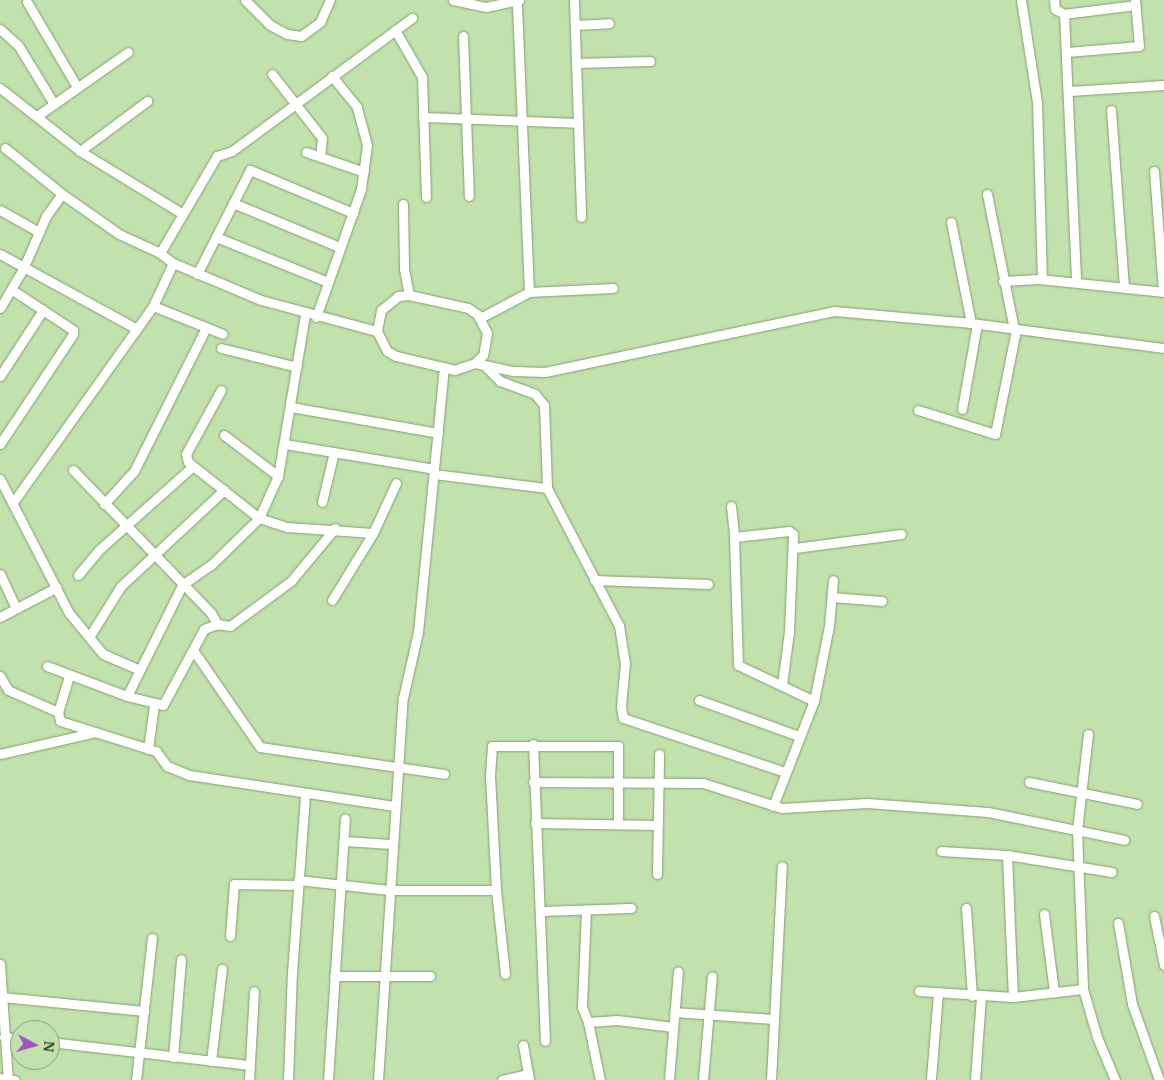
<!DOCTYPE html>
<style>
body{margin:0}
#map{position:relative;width:1164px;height:1080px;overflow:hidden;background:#c1e2ac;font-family:Merriweather,serif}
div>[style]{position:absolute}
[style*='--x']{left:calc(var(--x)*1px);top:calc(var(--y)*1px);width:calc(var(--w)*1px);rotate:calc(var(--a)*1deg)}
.roads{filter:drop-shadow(0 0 1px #82a16d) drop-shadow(0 0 1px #82a16d)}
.minor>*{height:9px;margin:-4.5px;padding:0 4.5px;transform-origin:4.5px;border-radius:4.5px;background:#fff}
span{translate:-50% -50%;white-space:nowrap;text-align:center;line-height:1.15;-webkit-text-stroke:4px #c1e2ac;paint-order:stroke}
.north{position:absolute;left:10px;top:1020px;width:50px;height:50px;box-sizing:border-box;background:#c1e2ac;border:1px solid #88a278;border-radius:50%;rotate:96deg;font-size:14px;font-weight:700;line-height:20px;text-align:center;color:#33412b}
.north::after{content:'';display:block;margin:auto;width:18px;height:22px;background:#9f52c4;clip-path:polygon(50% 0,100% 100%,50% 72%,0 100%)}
</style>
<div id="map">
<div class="roads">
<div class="minor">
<i style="--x:245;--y:0;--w:35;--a:45"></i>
<i style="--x:270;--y:25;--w:19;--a:28"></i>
<i style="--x:287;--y:34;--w:14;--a:8"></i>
<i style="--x:301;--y:36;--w:24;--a:-36"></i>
<i style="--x:320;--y:22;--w:24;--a:-66"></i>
<i style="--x:453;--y:0;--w:34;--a:12"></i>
<i style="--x:486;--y:7;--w:34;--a:-12"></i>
<i style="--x:1021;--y:0;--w:103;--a:81.1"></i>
<i style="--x:1037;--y:102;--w:177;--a:88.4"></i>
<i style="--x:1054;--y:0;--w:9;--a:84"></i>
<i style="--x:1055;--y:9;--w:10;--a:29"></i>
<i style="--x:1064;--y:14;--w:72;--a:-7.2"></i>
<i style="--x:574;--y:1;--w:216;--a:88.1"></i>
<i style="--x:27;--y:2;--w:99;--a:59.5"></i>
<i style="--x:1064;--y:14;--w:268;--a:87.4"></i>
<i style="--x:575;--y:25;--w:34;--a:-3"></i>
<i style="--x:0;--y:29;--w:24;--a:42"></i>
<i style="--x:18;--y:45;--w:69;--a:58.6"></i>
<i style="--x:395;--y:30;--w:54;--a:60.1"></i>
<i style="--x:422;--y:77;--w:120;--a:88.1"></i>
<i style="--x:463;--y:36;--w:160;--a:87.9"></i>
<i style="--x:1067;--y:52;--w:72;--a:-4.8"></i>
<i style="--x:1139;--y:46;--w:46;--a:-95"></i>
<i style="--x:576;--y:63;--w:74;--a:-1.5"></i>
<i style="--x:272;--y:74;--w:81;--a:52"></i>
<i style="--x:322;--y:138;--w:19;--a:96"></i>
<i style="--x:0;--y:88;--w:102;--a:38.2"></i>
<i style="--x:80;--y:151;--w:119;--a:31.5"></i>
<i style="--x:1070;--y:91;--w:94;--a:-3.7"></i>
<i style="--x:1111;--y:110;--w:178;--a:85.8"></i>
<i style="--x:37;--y:116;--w:111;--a:-35.1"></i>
<i style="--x:423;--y:117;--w:155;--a:2.2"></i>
<i style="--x:5;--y:148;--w:73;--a:38.9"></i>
<i style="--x:62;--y:194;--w:70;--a:35.1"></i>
<i style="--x:119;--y:234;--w:45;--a:24.9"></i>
<i style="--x:160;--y:253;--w:16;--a:38"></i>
<i style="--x:173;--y:263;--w:95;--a:22.8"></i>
<i style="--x:261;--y:300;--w:120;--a:15"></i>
<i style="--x:80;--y:151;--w:84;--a:-36.7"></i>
<i style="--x:306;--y:152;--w:61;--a:19"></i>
<i style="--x:1154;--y:171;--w:121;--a:85.7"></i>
<i style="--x:987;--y:194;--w:138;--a:78.7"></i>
<i style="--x:233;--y:203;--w:115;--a:22.5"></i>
<i style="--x:403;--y:204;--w:65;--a:89.1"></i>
<i style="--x:404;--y:269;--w:26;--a:79"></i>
<i style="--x:0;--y:210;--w:45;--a:29.4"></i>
<i style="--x:951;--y:222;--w:103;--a:78.8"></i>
<i style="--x:216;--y:237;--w:121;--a:21.9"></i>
<i style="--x:160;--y:253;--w:113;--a:-59.6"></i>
<i style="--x:217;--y:156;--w:16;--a:-18"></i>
<i style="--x:232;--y:151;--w:224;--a:-36.5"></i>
<i style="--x:0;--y:254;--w:154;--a:28.7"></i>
<i style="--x:197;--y:274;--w:117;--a:-63"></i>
<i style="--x:250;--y:170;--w:112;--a:22.7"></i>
<i style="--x:1003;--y:281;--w:36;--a:-3"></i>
<i style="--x:1039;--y:279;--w:126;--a:5.9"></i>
<i style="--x:529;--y:292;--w:84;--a:-2.7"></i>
<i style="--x:409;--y:295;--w:60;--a:12.4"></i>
<i style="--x:468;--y:308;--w:11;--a:34"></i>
<i style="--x:477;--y:314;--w:21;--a:62"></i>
<i style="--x:487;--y:333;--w:22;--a:100"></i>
<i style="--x:483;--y:355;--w:11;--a:135"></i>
<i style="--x:475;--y:363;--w:21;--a:161"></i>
<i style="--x:455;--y:370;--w:61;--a:-166.7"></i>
<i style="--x:396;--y:356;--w:10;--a:-151"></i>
<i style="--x:387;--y:351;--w:22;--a:-117"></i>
<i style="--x:377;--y:331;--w:21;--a:-79"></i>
<i style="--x:381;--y:310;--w:22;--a:-39"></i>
<i style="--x:398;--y:296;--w:11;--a:-5"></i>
<i style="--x:153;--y:306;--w:75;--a:21.8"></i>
<i style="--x:0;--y:308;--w:45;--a:-59.5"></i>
<i style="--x:23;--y:269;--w:58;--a:-66.5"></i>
<i style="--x:46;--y:216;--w:27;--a:-54"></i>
<i style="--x:316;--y:317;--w:136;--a:-70.6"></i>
<i style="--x:361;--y:189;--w:44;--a:-82.2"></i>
<i style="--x:367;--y:145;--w:39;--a:-105"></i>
<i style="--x:357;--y:107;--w:40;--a:-129"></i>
<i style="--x:480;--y:318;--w:55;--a:-28"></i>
<i style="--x:529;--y:292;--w:291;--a:-92.4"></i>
<i style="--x:221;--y:348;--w:78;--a:14"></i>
<i style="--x:475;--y:363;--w:40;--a:12"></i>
<i style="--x:514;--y:371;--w:31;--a:2"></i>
<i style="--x:545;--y:372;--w:295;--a:-11.9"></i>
<i style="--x:834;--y:311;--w:138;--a:5"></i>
<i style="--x:971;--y:323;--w:195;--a:7.4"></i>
<i style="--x:486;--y:367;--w:20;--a:45"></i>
<i style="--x:500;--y:381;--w:37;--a:20"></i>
<i style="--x:535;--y:394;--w:14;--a:51"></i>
<i style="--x:544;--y:405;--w:83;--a:87.9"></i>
<i style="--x:547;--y:488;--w:156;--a:62.4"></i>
<i style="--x:619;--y:626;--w:37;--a:81"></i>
<i style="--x:625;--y:663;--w:43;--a:95.3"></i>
<i style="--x:621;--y:706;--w:12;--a:81"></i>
<i style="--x:623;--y:718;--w:171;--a:18.4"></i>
<i style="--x:0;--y:376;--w:79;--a:-56.9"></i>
<i style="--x:221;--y:390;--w:73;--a:118.7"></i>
<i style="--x:186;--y:454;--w:8;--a:76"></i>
<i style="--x:188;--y:462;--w:90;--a:38.3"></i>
<i style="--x:259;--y:518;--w:29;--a:18"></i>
<i style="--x:287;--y:527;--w:86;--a:4"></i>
<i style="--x:291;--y:407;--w:149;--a:10"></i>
<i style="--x:962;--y:409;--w:86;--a:-80"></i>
<i style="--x:918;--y:410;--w:81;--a:17.3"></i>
<i style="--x:995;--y:434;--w:106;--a:-78.6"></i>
<i style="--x:224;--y:435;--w:68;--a:37.2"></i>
<i style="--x:0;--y:444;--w:132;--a:-56.4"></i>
<i style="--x:73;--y:334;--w:4;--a:-90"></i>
<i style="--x:73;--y:330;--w:74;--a:-146.5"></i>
<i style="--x:285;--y:444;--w:151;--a:9.5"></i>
<i style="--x:73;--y:470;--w:199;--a:46"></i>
<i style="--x:211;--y:613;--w:13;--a:61"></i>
<i style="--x:434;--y:474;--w:114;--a:7.1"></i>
<i style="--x:0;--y:479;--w:151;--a:62.8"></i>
<i style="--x:69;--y:613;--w:53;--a:50.3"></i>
<i style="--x:103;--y:654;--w:40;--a:23.4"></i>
<i style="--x:14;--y:501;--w:239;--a:-54.5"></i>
<i style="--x:153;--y:306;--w:47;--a:-65.1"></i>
<i style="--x:322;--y:502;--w:51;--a:-76.5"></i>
<i style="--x:104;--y:504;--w:45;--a:-47.7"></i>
<i style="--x:134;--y:471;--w:160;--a:-63.3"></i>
<i style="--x:731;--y:506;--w:31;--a:84"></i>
<i style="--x:795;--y:548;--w:107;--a:-7.5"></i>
<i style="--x:0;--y:574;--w:38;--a:65"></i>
<i style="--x:78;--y:575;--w:35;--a:-50"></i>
<i style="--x:101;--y:548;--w:123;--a:-41.7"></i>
<i style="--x:594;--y:580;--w:114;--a:2"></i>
<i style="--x:832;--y:597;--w:50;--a:4.6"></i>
<i style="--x:332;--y:600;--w:79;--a:-58.5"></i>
<i style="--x:373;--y:533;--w:55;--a:-65.3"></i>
<i style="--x:0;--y:617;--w:64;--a:-27.8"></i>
<i style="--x:89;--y:637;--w:60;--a:-57.9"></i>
<i style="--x:121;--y:586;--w:141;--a:-43"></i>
<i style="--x:193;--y:650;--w:118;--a:55.4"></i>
<i style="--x:260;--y:747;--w:186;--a:8.3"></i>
<i style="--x:47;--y:666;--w:85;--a:20.6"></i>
<i style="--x:127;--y:696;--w:37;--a:14"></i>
<i style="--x:163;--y:705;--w:86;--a:-61.7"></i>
<i style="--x:204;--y:629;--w:14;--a:-21"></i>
<i style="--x:217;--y:624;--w:13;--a:9"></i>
<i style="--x:230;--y:626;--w:76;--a:-36.4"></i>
<i style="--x:291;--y:581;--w:69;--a:-50.3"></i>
<i style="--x:0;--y:676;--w:16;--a:60"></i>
<i style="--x:8;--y:690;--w:55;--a:23.7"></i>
<i style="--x:69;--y:676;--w:38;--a:107"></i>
<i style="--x:58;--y:712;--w:9;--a:77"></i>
<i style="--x:60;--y:721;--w:101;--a:17.4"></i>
<i style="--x:156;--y:751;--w:19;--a:54"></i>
<i style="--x:167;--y:766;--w:24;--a:22"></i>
<i style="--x:189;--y:775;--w:207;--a:8.6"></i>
<i style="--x:782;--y:685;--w:54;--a:-82.6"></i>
<i style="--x:789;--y:631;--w:97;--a:-87.6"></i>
<i style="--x:793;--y:534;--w:5;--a:-143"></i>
<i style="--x:789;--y:531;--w:55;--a:173.8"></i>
<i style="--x:734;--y:537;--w:128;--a:88.2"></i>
<i style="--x:738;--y:665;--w:84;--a:25.3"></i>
<i style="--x:127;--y:696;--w:124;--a:-63.6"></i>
<i style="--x:182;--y:585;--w:35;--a:-35"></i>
<i style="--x:211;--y:565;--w:67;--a:-44.4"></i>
<i style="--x:259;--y:518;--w:46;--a:-65.7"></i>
<i style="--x:278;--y:476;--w:164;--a:-80.5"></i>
<i style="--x:699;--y:700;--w:106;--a:19.8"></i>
<i style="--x:1088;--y:734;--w:97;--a:96.5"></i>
<i style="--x:1077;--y:830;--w:159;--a:87.8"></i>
<i style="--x:1083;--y:989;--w:50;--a:73.7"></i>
<i style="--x:1097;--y:1037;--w:47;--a:67.3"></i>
<i style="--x:533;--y:744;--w:297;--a:87.7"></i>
<i style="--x:148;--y:749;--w:44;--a:-82.2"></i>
<i style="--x:0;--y:754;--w:98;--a:-12.9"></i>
<i style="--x:533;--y:782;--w:170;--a:0.3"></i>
<i style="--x:703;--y:783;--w:83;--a:17.6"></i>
<i style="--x:782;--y:808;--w:85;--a:-3.4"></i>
<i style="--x:867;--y:803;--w:121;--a:4.3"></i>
<i style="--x:988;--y:812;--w:139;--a:11.6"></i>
<i style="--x:1029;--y:782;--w:110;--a:11.5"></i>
<i style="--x:773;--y:806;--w:113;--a:-68.7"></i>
<i style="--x:814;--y:701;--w:76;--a:-78.7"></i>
<i style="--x:829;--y:626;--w:46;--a:-85"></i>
<i style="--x:535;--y:823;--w:123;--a:0.9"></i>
<i style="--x:344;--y:841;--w:47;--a:3.7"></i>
<i style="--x:941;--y:851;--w:66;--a:3.5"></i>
<i style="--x:1007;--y:855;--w:106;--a:9.2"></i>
<i style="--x:1007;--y:855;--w:142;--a:87.6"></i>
<i style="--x:657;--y:874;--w:120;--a:-89"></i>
<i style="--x:298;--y:880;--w:91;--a:6.3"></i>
<i style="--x:388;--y:890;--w:108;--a:0"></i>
<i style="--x:966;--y:908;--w:88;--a:86.1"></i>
<i style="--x:586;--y:910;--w:97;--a:92.4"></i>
<i style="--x:582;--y:1007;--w:16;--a:68"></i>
<i style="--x:588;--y:1022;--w:59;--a:78.3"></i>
<i style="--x:540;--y:911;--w:91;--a:-1.9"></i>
<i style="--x:1044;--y:914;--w:79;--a:82.7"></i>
<i style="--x:1154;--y:916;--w:50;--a:78.5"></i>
<i style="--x:1118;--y:923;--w:82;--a:80.2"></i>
<i style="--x:1132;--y:1004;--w:81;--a:70.4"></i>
<i style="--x:230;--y:936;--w:52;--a:-85.6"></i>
<i style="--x:234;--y:884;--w:64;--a:0.9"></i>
<i style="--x:0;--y:964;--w:116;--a:86.1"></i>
<i style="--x:505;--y:974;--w:84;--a:-96.1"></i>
<i style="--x:496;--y:890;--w:115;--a:-93"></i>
<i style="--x:490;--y:775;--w:29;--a:-86"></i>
<i style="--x:492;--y:746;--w:126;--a:0"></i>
<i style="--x:618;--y:746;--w:77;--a:90"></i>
<i style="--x:334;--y:976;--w:96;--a:0"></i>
<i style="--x:919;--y:991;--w:94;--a:3.7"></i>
<i style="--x:1013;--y:997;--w:70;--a:-6.5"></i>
<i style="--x:2;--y:997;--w:143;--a:5.6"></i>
<i style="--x:674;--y:1012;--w:99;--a:4"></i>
<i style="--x:588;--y:1022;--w:29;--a:-4"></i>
<i style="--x:617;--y:1020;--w:56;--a:7.1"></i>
<i style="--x:4;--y:1037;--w:16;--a:7"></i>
<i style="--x:50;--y:1042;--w:201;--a:6.6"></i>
<i style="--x:523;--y:1045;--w:36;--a:80"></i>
<i style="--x:173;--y:1057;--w:98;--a:-85.3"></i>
<i style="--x:211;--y:1061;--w:93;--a:-83.2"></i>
<i style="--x:0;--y:1078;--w:15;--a:8"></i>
<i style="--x:931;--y:1078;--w:85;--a:-85.3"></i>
<i style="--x:136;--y:1080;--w:143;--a:-83.6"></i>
<i style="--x:249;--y:1080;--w:89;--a:-86.8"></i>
<i style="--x:288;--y:1080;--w:107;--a:-87.9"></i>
<i style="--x:292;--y:973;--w:179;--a:-85.8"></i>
<i style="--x:328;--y:1080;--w:262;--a:-86.3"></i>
<i style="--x:378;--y:1080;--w:383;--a:-86.3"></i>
<i style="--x:403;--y:698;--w:68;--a:-77.2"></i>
<i style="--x:418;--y:632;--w:266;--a:-84.4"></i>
<i style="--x:502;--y:1080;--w:27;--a:-13"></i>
<i style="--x:669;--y:1080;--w:109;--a:-85.3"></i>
<i style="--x:703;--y:1080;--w:104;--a:-85.1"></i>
<i style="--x:771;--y:1080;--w:214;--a:-87.1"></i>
<i style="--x:975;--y:1080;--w:83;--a:-85.9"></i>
</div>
</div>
<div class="north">N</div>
</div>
